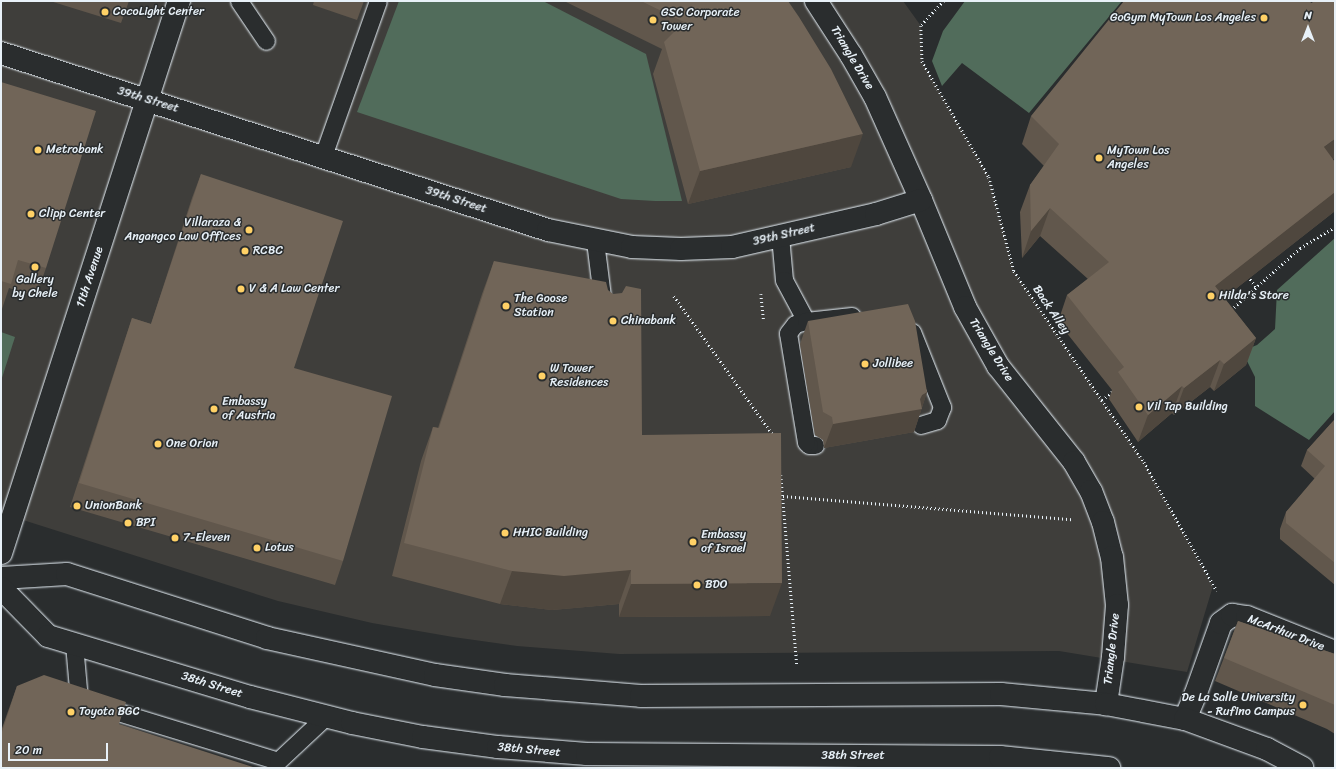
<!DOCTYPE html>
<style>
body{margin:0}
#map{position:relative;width:1336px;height:769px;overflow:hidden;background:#2a2d2e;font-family:Sriracha,sans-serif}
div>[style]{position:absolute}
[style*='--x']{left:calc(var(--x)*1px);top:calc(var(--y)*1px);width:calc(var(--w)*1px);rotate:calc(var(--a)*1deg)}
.built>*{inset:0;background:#3f3e3b}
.green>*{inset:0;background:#516c5b}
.path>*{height:2.5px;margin-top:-1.25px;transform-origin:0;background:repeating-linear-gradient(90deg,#e8f1f8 0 1px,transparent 0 4px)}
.roads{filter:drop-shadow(0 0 1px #e8f1f8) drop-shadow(0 0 1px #e8f1f8)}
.lane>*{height:17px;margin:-8.5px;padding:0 8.5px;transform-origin:8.5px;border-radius:8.5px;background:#2a2d2e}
.street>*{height:22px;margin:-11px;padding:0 11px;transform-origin:11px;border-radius:11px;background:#2a2d2e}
.secondary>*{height:22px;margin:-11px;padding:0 11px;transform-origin:11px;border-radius:11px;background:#2a2d2e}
.wall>*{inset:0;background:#61574c}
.shaded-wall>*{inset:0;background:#4f473e}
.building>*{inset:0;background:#716558}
.dots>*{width:11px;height:11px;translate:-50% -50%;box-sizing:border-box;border:2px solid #2a2d2e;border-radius:50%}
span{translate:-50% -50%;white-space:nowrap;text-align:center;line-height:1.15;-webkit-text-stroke:3px #2a2d2e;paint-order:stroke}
.poi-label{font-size:12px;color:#e8f1f8}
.left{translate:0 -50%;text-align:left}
.right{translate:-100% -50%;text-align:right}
.street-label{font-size:12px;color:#e8f1f8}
.frame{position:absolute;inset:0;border:2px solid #e8f1f8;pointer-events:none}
.north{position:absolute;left:1288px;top:8px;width:40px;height:40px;-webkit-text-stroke:3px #2a2d2e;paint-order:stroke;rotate:0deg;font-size:11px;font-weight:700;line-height:16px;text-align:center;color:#e8f1f8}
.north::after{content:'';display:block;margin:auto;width:14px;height:18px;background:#e8f1f8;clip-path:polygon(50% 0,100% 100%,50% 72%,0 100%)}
.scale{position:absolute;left:8px;top:743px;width:100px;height:18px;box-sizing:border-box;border:2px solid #e8f1f8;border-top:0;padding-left:5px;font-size:12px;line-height:14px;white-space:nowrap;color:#e8f1f8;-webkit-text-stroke:3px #2a2d2e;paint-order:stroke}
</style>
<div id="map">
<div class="built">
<i style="clip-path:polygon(1px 1px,903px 1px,921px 26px,922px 61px,989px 177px,1014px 271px,1144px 462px,1213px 586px,1187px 672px,1059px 651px,619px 654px,517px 646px,453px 637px,372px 623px,278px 601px,1px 513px)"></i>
</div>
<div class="green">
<i style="clip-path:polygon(399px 1px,543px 1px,646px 54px,682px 201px,655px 201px,621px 199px,357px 112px)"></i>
<i style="clip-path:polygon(965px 1px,1122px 1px,1029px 113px,962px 63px,942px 86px,932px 61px,943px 31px)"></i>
<i style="clip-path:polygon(1335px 238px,1335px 411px,1309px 440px,1255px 406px,1255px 377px,1242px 351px,1257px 345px,1275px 329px,1277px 290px)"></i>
<i style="clip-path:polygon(1px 332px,15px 337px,1px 381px)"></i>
</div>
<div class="path">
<i style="--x:944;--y:1;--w:34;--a:133"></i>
<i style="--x:921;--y:26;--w:35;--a:88"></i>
<i style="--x:922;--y:61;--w:134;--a:60"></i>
<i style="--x:989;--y:177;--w:97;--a:75.1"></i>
<i style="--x:1014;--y:271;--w:231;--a:55.8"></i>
<i style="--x:1144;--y:462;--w:148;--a:60.5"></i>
<i style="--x:1248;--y:276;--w:14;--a:54"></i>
<i style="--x:761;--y:294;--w:27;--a:84"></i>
<i style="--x:674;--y:296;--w:172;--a:54.5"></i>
<i style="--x:1231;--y:310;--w:93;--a:-41.9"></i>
<i style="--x:1300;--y:248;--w:41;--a:-31"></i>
<i style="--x:1102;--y:400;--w:13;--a:-39"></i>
<i style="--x:781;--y:475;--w:190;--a:85.2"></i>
<i style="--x:783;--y:496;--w:289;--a:4.6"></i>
</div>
<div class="roads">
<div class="lane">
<i style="--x:239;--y:1;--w:48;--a:56"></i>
<i style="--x:323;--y:156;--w:164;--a:-70.5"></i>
<i style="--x:780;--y:236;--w:44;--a:84.8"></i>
<i style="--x:784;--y:280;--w:47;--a:61.8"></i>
<i style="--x:595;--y:241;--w:64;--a:82.8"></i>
<i style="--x:912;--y:332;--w:81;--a:68.2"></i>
<i style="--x:942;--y:407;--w:14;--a:111"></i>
<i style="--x:937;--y:420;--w:17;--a:163"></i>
<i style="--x:815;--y:445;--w:6;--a:180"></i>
<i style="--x:809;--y:445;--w:4;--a:-135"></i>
<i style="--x:806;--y:442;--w:110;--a:-99.4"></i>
<i style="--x:788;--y:333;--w:11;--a:-52"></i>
<i style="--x:795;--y:324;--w:11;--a:-15"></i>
<i style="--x:806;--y:321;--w:46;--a:-6.2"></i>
<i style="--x:74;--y:644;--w:56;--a:84.9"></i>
<i style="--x:79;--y:700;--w:208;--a:17"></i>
<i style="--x:278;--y:761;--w:64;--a:-43.1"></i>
</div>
<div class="street">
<i style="--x:816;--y:1;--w:64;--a:57.1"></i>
<i style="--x:851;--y:55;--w:48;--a:60.3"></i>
<i style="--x:875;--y:97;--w:113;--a:65.9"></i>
<i style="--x:921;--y:200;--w:116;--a:67.6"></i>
<i style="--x:965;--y:307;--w:68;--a:60.8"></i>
<i style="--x:998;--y:366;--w:122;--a:51.6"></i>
<i style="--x:1074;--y:462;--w:34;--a:60"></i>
<i style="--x:1091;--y:491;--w:33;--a:69"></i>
<i style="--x:1103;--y:522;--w:36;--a:76"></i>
<i style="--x:1112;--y:557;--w:48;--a:84.1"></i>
<i style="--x:1117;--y:605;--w:52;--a:94.4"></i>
<i style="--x:1113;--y:657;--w:48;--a:98.5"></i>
<i style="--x:1;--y:53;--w:575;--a:17.93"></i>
<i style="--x:548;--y:230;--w:86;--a:11.4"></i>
<i style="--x:632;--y:247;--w:49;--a:2.3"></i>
<i style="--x:681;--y:249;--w:51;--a:-2.2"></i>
<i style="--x:732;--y:247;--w:148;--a:-12.9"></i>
<i style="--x:876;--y:214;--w:47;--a:-17.3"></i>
<i style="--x:1;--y:553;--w:580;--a:-72.13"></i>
<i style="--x:1185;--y:719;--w:28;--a:-67"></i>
<i style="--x:1196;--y:693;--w:74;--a:-70.3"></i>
<i style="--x:1221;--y:623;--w:14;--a:-36"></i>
<i style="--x:1232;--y:615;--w:15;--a:8"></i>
<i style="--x:1247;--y:617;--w:95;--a:21.7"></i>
</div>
<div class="secondary">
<i style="--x:1;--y:578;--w:66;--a:-3.5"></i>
<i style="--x:67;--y:574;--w:210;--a:17.7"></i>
<i style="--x:267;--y:638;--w:172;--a:12.4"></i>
<i style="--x:435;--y:675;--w:71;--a:8.1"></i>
<i style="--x:505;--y:685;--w:136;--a:4.6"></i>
<i style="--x:641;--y:696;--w:360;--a:-0.3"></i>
<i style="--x:1001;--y:694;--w:105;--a:5.4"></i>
<i style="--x:1106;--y:704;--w:80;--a:10.8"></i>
<i style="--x:1185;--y:719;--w:87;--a:20.1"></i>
<i style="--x:1267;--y:749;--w:40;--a:28"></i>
<i style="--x:1;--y:588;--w:67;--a:45.6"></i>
<i style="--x:48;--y:636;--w:211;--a:16.8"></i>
<i style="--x:250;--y:697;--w:105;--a:14.3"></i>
<i style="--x:352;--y:723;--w:72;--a:11.2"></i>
<i style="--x:423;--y:737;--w:76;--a:7.6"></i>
<i style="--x:498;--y:747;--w:89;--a:4.5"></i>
<i style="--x:587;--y:754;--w:413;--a:0.4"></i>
<i style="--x:1000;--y:757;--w:110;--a:5.8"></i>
</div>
</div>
<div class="wall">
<i style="clip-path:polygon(50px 1px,129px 1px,121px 23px)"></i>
<i style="clip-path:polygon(314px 1px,364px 1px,357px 20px,313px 5px)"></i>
<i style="clip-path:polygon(564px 1px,788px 1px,851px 167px,688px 204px,653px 74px,662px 49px)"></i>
<i style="clip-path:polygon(1px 82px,46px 268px,36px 296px,9px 288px,1px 312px)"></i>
<i style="clip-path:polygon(1031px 116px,1333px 159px,1335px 211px,1224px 298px,1256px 338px,1246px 365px,1214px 391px,1210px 387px,1174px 415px,1172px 413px,1138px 442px,1109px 399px,1112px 390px,1058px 322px,1067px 295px,1088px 279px,1040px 236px,1022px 258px,1020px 212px,1030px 185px,1044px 166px,1022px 144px)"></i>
<i style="clip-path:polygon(201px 174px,294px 368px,343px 561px,335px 585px,70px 507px,124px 342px,132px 318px,151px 324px,192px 198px)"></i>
<i style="clip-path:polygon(494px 261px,642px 435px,770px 616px,619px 617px,619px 604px,552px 610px,500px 604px,392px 576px,421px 461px,433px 427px,438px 428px,482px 294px)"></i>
<i style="clip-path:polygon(808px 321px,927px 392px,914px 432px,824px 448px,823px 440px,815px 435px,800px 344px)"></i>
<i style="clip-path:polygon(1335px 419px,1335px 585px,1280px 539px,1280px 529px,1286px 512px,1315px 479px,1301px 466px,1307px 450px)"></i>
<i style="clip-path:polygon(1238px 621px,1335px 654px,1335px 734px,1327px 729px,1215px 681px)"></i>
<i style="clip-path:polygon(17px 686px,119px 724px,1px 768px,1px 731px)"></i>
</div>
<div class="shaded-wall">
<i style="clip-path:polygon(863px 134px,851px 167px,688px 204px,700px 171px)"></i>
<i style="clip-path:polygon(1335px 139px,1335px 158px,1314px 175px,1324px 147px)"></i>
<i style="clip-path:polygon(1335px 192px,1335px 211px,1205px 313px,1215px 286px)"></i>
<i style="clip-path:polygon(1050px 208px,1040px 236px,1022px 258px,1031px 231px)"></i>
<i style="clip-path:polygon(1256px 338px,1246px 365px,1214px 391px,1224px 364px)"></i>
<i style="clip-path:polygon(1220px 360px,1210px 387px,1174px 415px,1184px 388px)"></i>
<i style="clip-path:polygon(1182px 386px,1172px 413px,1138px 442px,1148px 415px)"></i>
<i style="clip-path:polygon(927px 392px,914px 432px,824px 448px,833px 424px,920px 399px,922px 395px)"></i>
<i style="clip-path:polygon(631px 570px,619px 604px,552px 610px,500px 604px,512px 571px)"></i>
<i style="clip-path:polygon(782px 583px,770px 616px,619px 617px,631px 584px)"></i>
</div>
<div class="building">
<i style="clip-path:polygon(641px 1px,788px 1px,799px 17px,831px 69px,863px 134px,700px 171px,664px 42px,684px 22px)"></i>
<i style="clip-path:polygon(1124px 1px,1308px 1px,1312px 3px,1313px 1px,1335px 1px,1335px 139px,1324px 147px,1335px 162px,1335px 192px,1215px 286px,1256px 338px,1224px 364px,1220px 360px,1184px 388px,1182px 386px,1148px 415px,1118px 372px,1124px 367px,1067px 295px,1109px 262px,1050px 208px,1031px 231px,1030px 185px,1059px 144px,1031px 116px)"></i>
<i style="clip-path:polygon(1px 82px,96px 111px,46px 268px,18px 260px,11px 284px,1px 281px)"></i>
<i style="clip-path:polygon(201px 174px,343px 221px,294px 368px,392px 396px,343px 561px,79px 483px,132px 318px,151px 324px)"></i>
<i style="clip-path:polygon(494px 261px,606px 282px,608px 290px,613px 294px,622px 293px,626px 286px,641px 289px,642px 435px,781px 433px,782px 583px,631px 584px,631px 570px,564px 576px,512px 571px,404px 543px,433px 427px,439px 428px)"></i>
<i style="clip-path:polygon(908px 304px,915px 321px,927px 392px,922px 395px,920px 399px,922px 409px,833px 424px,832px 417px,823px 412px,808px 321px)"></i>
<i style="clip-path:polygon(1335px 419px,1335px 563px,1286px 523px,1286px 512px,1325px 466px,1307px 450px)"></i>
<i style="clip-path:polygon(1238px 621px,1335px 654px,1335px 705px,1224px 658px)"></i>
<i style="clip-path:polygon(44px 675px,126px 702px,119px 724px,256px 768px,1px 768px,1px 735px,17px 686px)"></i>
</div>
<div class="dots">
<i style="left:105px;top:12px;background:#ffd166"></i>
<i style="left:1264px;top:18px;background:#ffd166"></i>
<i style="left:653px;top:20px;background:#ffd166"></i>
<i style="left:38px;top:150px;background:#ffd166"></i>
<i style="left:1099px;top:158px;background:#ffd166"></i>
<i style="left:31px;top:214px;background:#ffd166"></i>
<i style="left:249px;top:230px;background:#ffd166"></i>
<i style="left:245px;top:251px;background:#ffd166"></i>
<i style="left:35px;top:267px;background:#ffd166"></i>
<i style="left:241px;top:289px;background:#ffd166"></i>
<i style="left:1211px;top:296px;background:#ffd166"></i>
<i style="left:506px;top:306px;background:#ffd166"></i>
<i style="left:613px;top:321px;background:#ffd166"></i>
<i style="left:865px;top:364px;background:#ffd166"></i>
<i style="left:542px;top:376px;background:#ffd166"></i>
<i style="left:1139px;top:407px;background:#ffd166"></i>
<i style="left:214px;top:409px;background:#ffd166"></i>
<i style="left:158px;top:444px;background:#ffd166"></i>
<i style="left:77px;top:506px;background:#ffd166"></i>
<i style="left:128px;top:523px;background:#ffd166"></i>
<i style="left:505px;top:533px;background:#ffd166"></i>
<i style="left:175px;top:538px;background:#ffd166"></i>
<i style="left:693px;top:542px;background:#ffd166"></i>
<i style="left:257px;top:548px;background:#ffd166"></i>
<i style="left:697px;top:585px;background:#ffd166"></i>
<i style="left:1303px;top:705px;background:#ffd166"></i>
<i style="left:71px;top:712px;background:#ffd166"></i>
</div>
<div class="poi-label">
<span class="left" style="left:113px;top:12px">CocoLight Center</span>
<span class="left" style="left:661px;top:20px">GSC Corporate<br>Tower</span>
<span class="right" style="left:1256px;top:18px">GoGym MyTown Los Angeles</span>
<span class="left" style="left:46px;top:150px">Metrobank</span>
<span class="left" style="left:1107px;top:158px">MyTown Los<br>Angeles</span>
<span class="left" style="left:39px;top:214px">Clipp Center</span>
<span class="right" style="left:241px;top:230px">Villaraza &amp;<br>Angangco Law Offices</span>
<span class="left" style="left:253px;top:251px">RCBC</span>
<span style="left:35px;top:287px">Gallery<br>by Chele</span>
<span class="left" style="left:249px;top:289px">V &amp; A Law Center</span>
<span class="left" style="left:1219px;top:296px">Hilda's Store</span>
<span class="left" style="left:514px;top:306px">The Goose<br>Station</span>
<span class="left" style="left:621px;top:321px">Chinabank</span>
<span class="left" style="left:873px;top:364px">Jollibee</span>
<span class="left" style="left:550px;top:376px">W Tower<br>Residences</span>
<span class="left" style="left:222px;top:409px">Embassy<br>of Austria</span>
<span class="left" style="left:1147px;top:407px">Vil Tap Building</span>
<span class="left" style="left:166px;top:444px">One Orion</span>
<span class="left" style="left:85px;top:506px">UnionBank</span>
<span class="left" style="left:136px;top:523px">BPI</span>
<span class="left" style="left:513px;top:533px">HHIC Building</span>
<span class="left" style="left:701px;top:542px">Embassy<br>of Israel</span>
<span class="left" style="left:183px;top:538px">7-Eleven</span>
<span class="left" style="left:265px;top:548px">Lotus</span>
<span class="left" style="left:705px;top:585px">BDO</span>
<span class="right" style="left:1295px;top:705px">De La Salle University<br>- Rufino Campus</span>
<span class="left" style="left:79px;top:712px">Toyota BGC</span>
</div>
<div class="street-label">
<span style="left:852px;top:58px;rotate:59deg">Triangle Drive</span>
<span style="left:148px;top:100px;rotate:17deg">39th Street</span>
<span style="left:456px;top:200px;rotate:18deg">39th Street</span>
<span style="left:784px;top:235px;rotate:-13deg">39th Street</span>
<span style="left:90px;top:277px;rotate:-72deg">11th Avenue</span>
<span style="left:1051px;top:310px;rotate:56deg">Back Alley</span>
<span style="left:991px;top:350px;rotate:58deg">Triangle Drive</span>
<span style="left:1286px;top:633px;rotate:21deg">McArthur Drive</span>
<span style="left:1112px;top:649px;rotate:-84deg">Triangle Drive</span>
<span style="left:212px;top:685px;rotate:17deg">38th Street</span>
<span style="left:529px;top:750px;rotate:5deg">38th Street</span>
<span style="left:853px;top:756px">38th Street</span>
</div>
<div class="frame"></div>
<div class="north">N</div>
<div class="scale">20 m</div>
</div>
